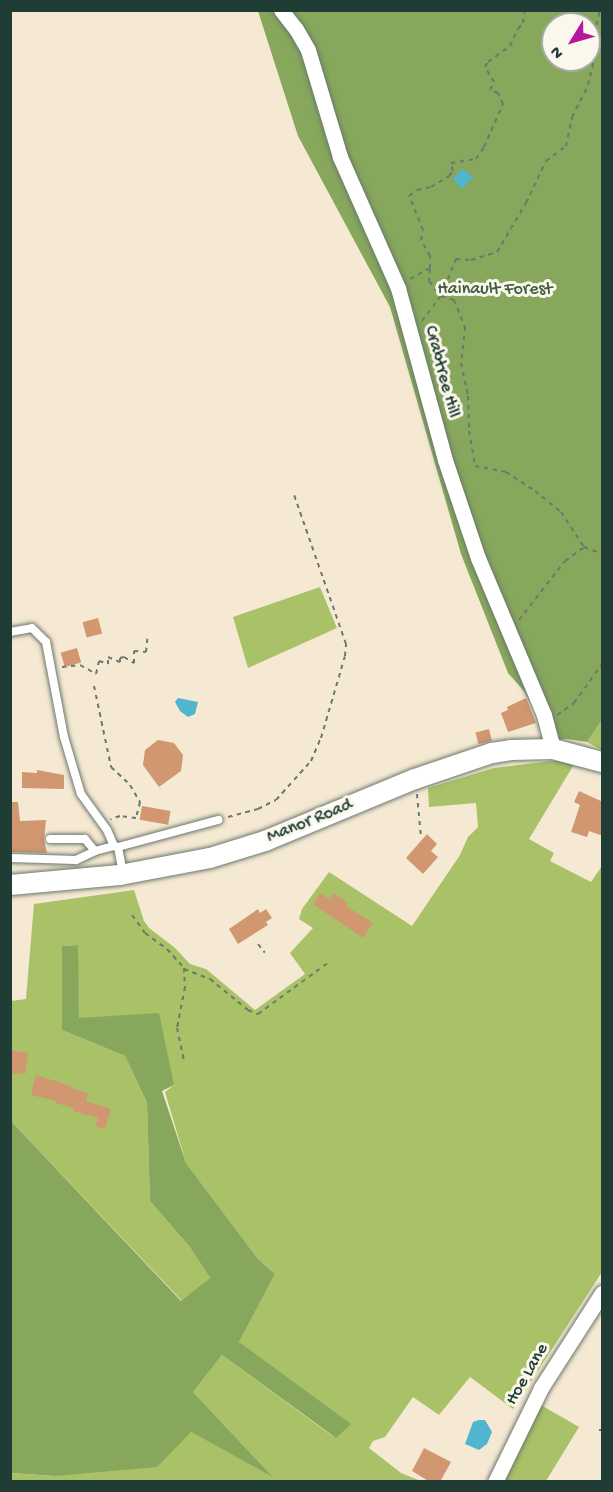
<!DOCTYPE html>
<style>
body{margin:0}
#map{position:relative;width:613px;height:1492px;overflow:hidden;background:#f6e9d3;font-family:"Gochi Hand",sans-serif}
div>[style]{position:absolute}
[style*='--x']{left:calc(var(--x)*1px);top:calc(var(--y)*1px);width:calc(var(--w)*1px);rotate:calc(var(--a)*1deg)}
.green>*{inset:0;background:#a9c167}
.forest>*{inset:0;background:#86a75c}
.water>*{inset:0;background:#50b5cf}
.building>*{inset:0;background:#d09770;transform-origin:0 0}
.path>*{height:2px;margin-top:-1px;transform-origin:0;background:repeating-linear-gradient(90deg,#6a796c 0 4.5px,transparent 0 9px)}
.roads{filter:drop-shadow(0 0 2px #6a796c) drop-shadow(0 0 2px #6a796c)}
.service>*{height:8px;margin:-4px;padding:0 4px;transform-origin:4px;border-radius:4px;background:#fff}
.minor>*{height:15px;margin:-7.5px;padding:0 7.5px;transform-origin:7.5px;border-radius:7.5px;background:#fff}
.tertiary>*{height:20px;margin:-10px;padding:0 10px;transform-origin:10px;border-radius:10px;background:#fff}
span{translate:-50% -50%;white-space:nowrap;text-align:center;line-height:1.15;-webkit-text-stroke:6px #fbf7ec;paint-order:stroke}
.park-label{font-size:18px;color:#425e41}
.street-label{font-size:18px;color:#1f3d34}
.frame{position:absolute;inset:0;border:12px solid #1f3d34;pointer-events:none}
.north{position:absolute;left:541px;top:12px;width:60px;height:60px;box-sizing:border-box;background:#fbf7ec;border:2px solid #a3ada2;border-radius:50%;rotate:233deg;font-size:16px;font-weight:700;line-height:24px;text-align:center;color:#1f3d34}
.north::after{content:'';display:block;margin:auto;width:21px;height:27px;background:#b5179e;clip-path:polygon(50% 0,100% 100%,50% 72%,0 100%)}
</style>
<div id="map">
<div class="green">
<i style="clip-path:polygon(320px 587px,337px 628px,248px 668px,233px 617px)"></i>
<i style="clip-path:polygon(602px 720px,602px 750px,587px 742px)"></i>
<i style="clip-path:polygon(552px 761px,576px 761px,529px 839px,554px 853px,550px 861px,591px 882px,602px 866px,602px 1272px,513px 1409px,470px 1377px,439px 1415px,413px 1397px,385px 1437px,373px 1441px,369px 1448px,401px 1473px,421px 1481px,11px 1482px,10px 1473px,55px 1476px,191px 1432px,271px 1475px,193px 1392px,222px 1355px,335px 1438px,239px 1342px,275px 1274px,258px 1259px,186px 1163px,165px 1092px,174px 1085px,79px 1018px,77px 945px,62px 946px,62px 1030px,125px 1056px,147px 1103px,150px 1201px,189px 1246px,210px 1278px,182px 1301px,11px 1121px,11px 1001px,26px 999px,34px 904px,134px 890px,144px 921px,149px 928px,174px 947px,190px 964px,206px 969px,255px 1010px,305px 974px,290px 953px,313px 928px,299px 919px,302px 909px,329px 872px,412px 926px,460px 855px,468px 837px,478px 827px,476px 803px,429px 807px,428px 788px,494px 768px)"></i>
<i style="clip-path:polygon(541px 1405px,579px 1427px,546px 1481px,501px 1482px)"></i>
</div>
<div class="forest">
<i style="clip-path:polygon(evenodd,258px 11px,602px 11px,602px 720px,587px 742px,567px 739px,545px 741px,542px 722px,524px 691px,508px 673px,461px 554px,390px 307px,298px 136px,258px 11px,553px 24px,589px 24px,589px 60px,553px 60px,553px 24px)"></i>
<i style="clip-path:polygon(78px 945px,79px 1018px,159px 1013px,174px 1085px,162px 1091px,186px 1163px,258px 1259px,275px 1274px,239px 1342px,351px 1424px,336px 1438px,222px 1355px,193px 1392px,273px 1477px,191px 1432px,157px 1467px,55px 1476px,11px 1473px,11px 1121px,181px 1301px,210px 1278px,189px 1246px,150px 1201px,147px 1103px,125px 1056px,62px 1030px,62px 946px)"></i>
</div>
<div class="water">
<i style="clip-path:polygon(462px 169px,473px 177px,462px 189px,453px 179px)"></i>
<i style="clip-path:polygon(178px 698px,198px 702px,195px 714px,188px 717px,180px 711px,175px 702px)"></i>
<i style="clip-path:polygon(479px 1420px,485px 1420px,492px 1432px,487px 1444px,479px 1450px,465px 1444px,473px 1422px)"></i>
</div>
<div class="building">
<i style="left:98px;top:618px;width:16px;height:16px;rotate:75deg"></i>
<i style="left:77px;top:648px;width:15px;height:17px;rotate:74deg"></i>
<i style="clip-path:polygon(526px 698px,536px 723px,508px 732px,501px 713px,508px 710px,507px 707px)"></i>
<i style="left:489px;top:729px;width:12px;height:14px;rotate:76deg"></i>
<i style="clip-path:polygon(158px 740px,174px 743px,183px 755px,181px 771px,159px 787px,143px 765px,145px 750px)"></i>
<i style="clip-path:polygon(37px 770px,64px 775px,64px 789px,22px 788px,22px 772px,37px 773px)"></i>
<i style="clip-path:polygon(579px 791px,603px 802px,603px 836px,589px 831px,587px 837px,571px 832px,580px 805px,574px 802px)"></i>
<i style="clip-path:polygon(10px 802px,18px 802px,20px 821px,46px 820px,44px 840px,47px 853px,10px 852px)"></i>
<i style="left:142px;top:806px;width:29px;height:14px;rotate:10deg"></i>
<i style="clip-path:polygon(427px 834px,437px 844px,431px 851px,438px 857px,423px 874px,406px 858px)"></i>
<i style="clip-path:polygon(320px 893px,330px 900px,334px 893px,348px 903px,346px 906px,373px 923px,363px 938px,313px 904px)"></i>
<i style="clip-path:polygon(258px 909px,260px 913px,266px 909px,272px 918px,266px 922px,268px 925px,238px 944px,229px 929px)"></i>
<i style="clip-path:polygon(10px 1050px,28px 1053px,25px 1074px,10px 1073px)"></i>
<i style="clip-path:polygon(36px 1075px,71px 1086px,71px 1088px,88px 1093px,86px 1101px,111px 1109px,105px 1129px,95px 1126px,98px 1118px,73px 1111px,74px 1108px,56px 1103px,57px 1101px,31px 1095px)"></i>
<i style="clip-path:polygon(424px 1448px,451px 1462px,440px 1482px,430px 1482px,412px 1471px)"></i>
</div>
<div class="path">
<i style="--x:430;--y:269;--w:12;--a:95"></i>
<i style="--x:429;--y:281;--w:19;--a:51"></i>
<i style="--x:441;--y:296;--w:14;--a:17"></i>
<i style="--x:454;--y:300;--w:29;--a:68"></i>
<i style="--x:465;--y:327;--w:36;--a:96"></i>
<i style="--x:461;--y:363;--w:34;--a:78"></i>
<i style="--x:468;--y:396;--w:35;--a:88"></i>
<i style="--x:469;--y:431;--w:36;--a:80"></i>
<i style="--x:475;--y:466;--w:32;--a:11"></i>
<i style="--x:506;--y:472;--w:35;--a:33"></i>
<i style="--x:535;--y:491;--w:33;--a:39"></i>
<i style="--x:561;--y:512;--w:42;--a:56.7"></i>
<i style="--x:584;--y:547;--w:19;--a:21"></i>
<i style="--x:410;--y:279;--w:23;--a:-29"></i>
<i style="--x:430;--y:268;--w:12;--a:-90"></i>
<i style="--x:430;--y:256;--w:18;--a:-119"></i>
<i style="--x:421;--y:240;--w:10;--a:-79"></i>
<i style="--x:423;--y:230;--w:37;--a:-112"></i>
<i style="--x:409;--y:196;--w:10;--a:-37"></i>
<i style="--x:417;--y:190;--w:14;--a:-12"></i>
<i style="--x:431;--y:187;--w:21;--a:-31"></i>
<i style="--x:449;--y:176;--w:6;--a:-51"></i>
<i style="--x:453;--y:171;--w:8;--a:-104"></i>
<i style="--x:451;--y:163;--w:25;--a:-9"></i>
<i style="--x:476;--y:159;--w:14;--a:-56"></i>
<i style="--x:484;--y:147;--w:47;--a:-66.2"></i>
<i style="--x:503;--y:104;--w:12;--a:-114"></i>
<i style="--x:498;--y:93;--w:9;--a:-159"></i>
<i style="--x:490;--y:90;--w:9;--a:-63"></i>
<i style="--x:494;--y:82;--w:17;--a:-121"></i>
<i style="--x:485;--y:67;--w:6;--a:-59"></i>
<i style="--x:488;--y:62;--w:27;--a:-36"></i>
<i style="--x:510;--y:46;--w:19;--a:-65"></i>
<i style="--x:518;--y:29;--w:8;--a:-50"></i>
<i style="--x:523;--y:23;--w:13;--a:-81"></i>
<i style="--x:422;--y:321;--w:31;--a:-53"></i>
<i style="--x:441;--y:296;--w:40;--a:-68"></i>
<i style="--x:456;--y:259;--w:15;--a:4"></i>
<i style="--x:471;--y:260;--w:27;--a:-17"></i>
<i style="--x:497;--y:252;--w:57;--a:-59.4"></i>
<i style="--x:526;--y:203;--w:47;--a:-64.5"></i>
<i style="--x:546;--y:161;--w:25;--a:-37"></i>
<i style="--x:566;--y:146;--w:30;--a:-78"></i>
<i style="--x:572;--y:117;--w:36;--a:-63"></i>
<i style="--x:588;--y:85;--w:26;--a:-77"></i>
<i style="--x:594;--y:60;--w:26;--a:-90"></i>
<i style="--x:594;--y:34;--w:25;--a:-76"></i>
<i style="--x:519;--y:620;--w:75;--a:-52.1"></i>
<i style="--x:565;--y:561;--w:24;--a:-36"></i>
<i style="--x:62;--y:667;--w:18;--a:-6"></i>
<i style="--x:80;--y:665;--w:18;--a:29"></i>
<i style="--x:96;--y:674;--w:13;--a:-77"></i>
<i style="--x:99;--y:661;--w:9;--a:18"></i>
<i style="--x:108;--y:664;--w:7;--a:-90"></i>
<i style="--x:108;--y:657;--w:13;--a:23"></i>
<i style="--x:120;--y:662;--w:4;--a:-90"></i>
<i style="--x:120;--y:658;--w:4;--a:-14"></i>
<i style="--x:124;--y:657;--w:12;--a:31"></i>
<i style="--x:134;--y:663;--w:12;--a:-90"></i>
<i style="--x:134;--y:651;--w:12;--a:5"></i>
<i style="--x:146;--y:652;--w:18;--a:-84"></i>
<i style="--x:94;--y:686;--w:83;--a:78.1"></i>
<i style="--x:111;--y:767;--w:26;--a:43"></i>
<i style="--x:130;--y:785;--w:20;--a:60"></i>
<i style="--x:140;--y:802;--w:16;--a:104"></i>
<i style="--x:136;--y:818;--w:16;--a:-173"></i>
<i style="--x:120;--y:816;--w:10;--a:163"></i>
<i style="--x:557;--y:715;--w:21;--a:-35"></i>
<i style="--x:574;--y:703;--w:48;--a:-54.3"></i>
<i style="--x:417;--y:794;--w:43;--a:84.7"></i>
<i style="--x:228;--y:817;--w:31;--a:-15"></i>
<i style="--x:258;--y:809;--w:20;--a:-27"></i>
<i style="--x:276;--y:800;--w:52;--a:-48.1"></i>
<i style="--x:311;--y:761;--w:25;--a:-67"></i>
<i style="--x:321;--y:738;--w:85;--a:-73.7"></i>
<i style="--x:345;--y:656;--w:12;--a:-85"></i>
<i style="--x:346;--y:644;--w:161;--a:-109.2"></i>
<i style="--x:132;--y:915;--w:22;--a:54"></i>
<i style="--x:145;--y:933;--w:27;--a:36"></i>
<i style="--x:167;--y:949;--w:25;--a:48"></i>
<i style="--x:184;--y:968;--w:19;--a:87"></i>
<i style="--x:185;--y:987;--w:42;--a:101"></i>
<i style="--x:177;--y:1028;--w:33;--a:78"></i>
<i style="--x:258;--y:944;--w:11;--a:52"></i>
<i style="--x:184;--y:969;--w:28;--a:21"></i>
<i style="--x:210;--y:979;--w:49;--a:39.2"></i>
<i style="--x:248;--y:1010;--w:11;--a:22"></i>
<i style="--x:258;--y:1014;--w:88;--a:-36.2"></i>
<i style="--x:599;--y:1430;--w:3;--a:0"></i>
</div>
<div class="roads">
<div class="service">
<i style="--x:10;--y:632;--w:22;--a:-10"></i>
<i style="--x:32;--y:628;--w:20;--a:45"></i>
<i style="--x:46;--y:642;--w:97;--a:79.3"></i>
<i style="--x:64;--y:737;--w:59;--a:73.4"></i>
<i style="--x:81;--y:794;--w:44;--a:54.2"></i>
<i style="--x:107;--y:830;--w:17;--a:66"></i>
<i style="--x:114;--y:846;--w:4;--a:14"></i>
<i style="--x:95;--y:851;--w:20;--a:-15"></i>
<i style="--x:10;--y:858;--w:66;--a:1.7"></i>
<i style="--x:76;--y:860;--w:21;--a:-25"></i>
<i style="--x:95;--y:851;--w:16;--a:-130"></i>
<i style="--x:85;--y:839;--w:35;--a:180"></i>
<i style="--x:123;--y:873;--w:26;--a:-101"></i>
<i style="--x:118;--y:847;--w:104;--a:-15.1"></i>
</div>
<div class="minor">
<i style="--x:281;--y:10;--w:24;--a:52"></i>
<i style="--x:296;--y:29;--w:24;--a:60"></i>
<i style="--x:308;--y:50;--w:112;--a:73.3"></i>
<i style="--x:340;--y:157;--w:143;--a:66.1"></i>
<i style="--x:398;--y:288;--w:178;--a:74.7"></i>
<i style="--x:445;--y:460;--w:103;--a:71.4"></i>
<i style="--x:478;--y:558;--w:170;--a:67.2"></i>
<i style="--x:544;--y:715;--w:35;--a:75"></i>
<i style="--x:495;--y:1482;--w:105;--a:-63.9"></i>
<i style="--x:541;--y:1388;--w:113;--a:-57.3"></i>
</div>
<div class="tertiary">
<i style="--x:10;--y:885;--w:110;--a:-5.2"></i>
<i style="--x:120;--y:875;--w:92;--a:-10.7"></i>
<i style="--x:210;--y:858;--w:58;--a:-17.2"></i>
<i style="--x:265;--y:841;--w:162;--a:-22.5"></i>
<i style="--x:415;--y:779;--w:81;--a:-18.7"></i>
<i style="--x:492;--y:753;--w:19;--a:-9"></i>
<i style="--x:511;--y:750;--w:42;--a:-1.4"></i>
<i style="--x:553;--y:749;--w:51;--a:14.9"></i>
</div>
</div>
<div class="park-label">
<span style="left:495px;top:290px">Hainault Forest</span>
</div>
<div class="street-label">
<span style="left:441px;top:372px;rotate:75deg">Crabtree Hill</span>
<span style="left:310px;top:822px;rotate:-22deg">Manor Road</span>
<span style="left:528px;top:1375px;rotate:-60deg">Hoe Lane</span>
</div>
<div class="frame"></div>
<div class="north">N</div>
</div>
